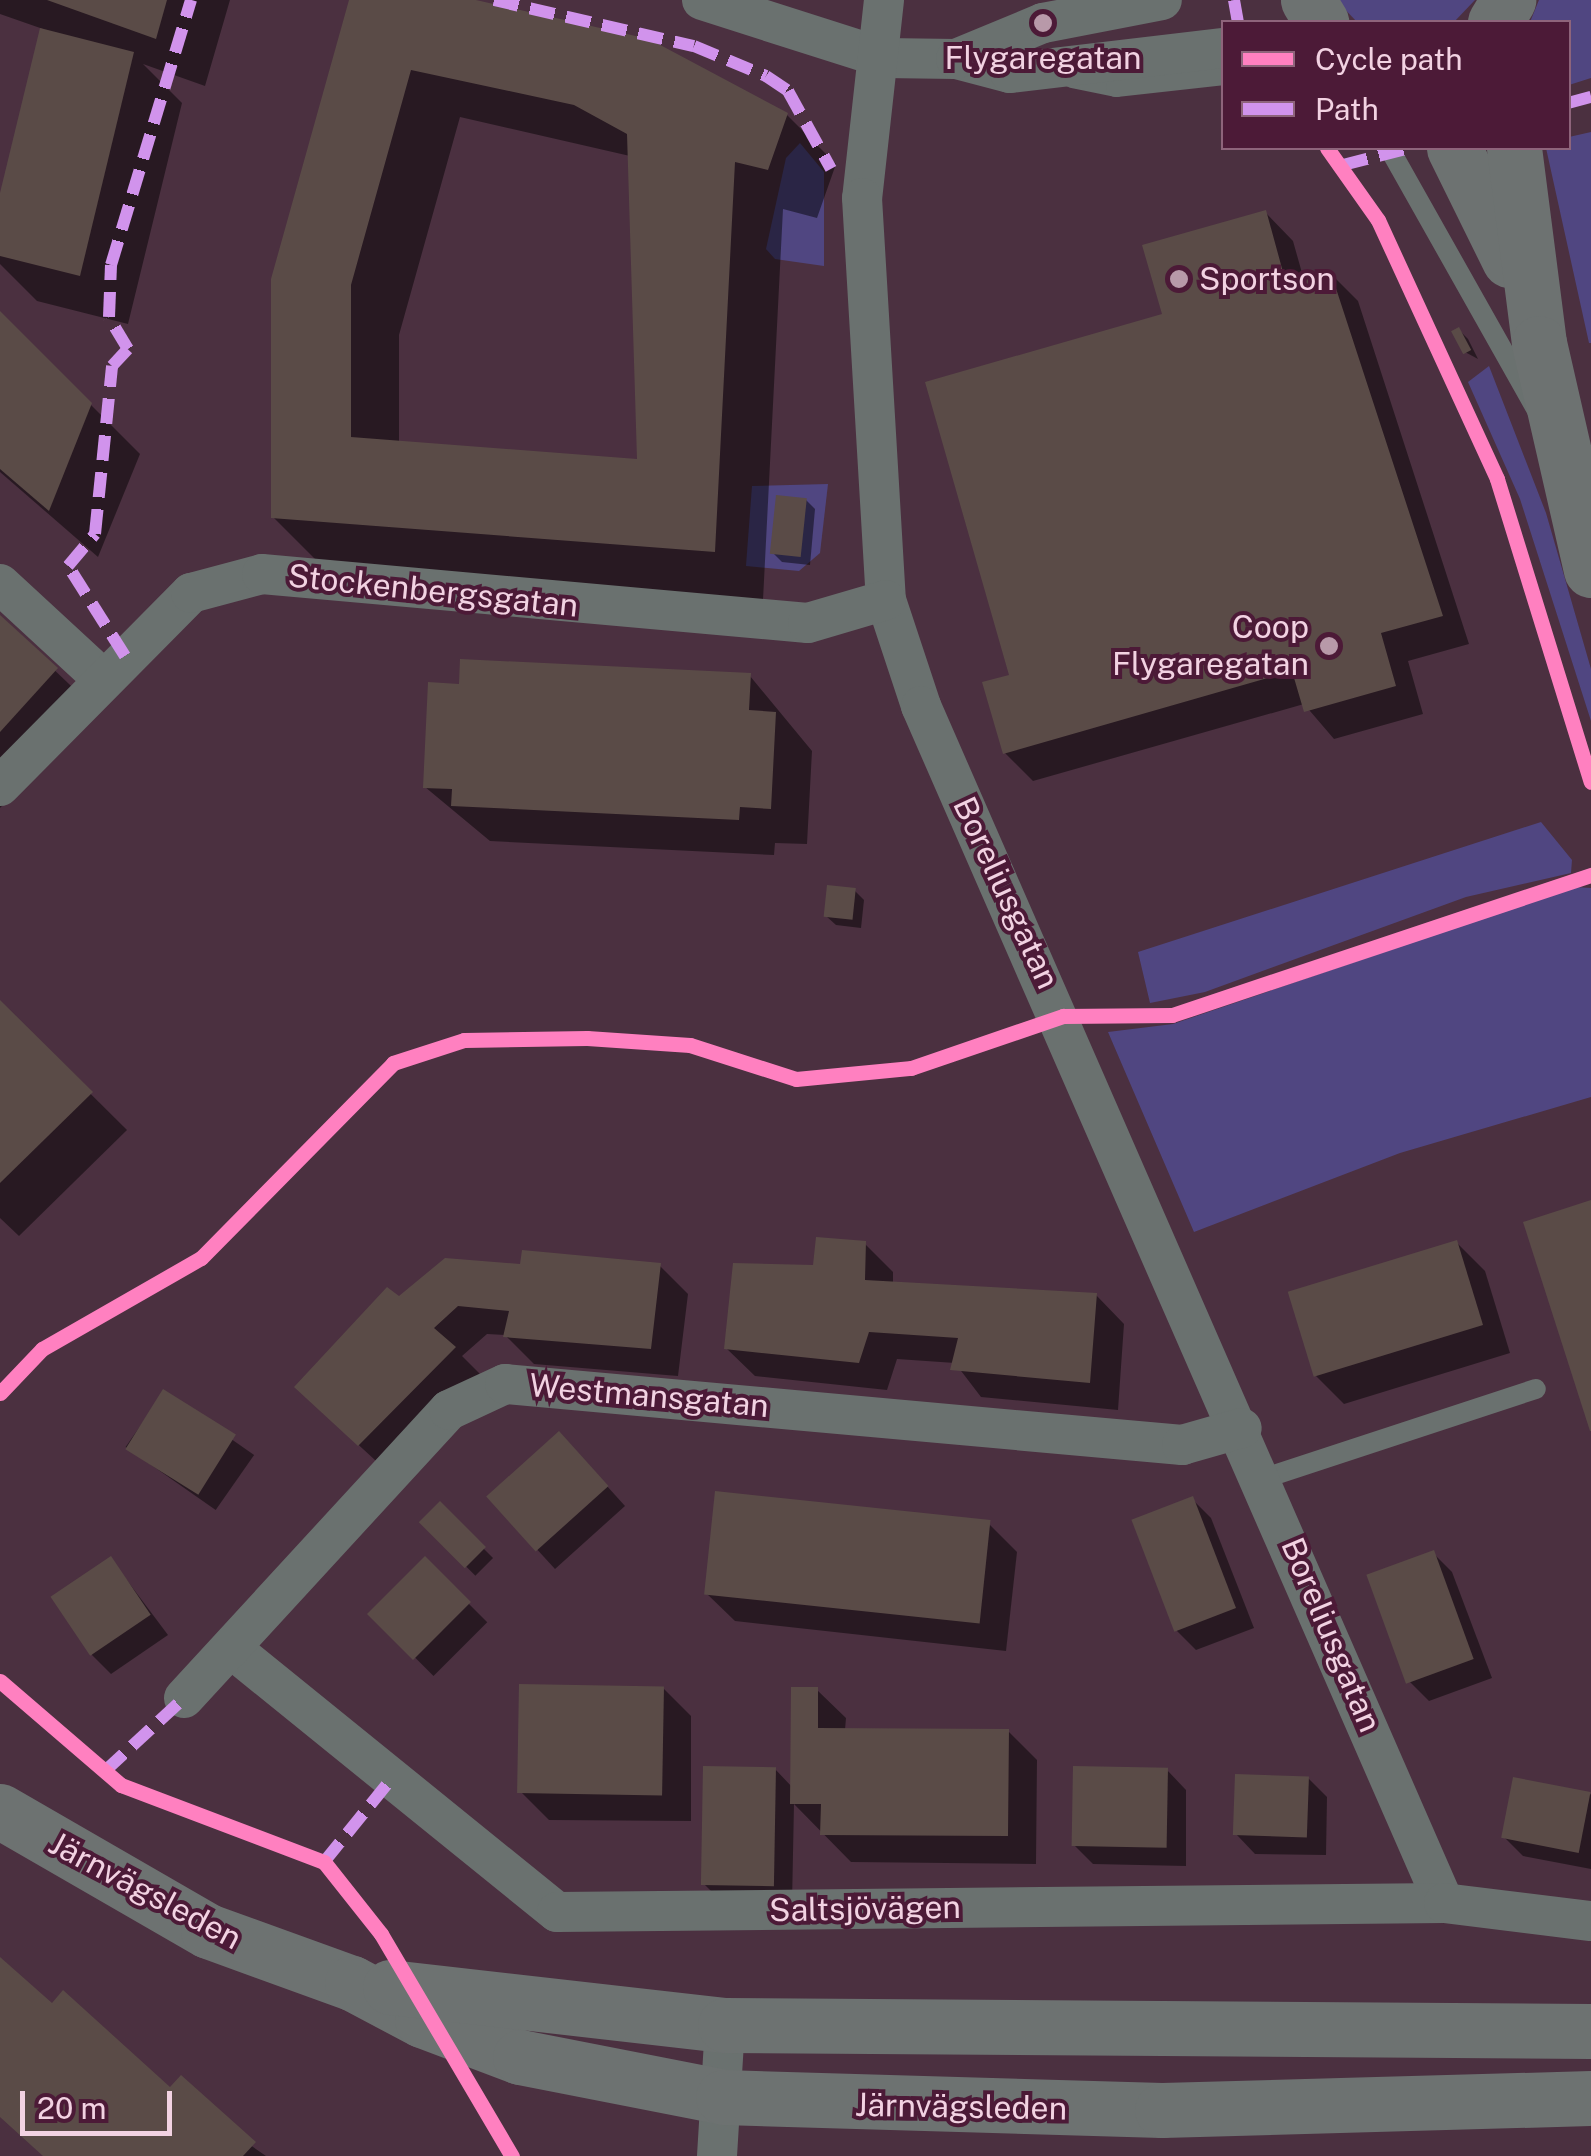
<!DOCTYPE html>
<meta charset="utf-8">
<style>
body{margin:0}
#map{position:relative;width:1591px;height:2156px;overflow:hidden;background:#4b3040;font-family:"Public Sans",sans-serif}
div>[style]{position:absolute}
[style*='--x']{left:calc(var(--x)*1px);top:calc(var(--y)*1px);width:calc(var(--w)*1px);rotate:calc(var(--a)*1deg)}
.green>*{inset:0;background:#504681}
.shadow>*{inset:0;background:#0007;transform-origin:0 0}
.building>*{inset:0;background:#5a4b47;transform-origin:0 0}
.service>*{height:20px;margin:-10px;padding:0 10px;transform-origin:10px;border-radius:10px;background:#6a716f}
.minor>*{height:40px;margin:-20px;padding:0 20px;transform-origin:20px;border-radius:20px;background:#6a716f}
.secondary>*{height:55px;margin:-27.5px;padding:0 27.5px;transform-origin:27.5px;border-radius:27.5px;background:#6d7271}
.quiet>*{height:12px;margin-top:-6px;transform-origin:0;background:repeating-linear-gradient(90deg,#d193ec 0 25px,transparent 0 37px)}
.cycleway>*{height:15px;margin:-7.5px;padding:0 7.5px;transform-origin:7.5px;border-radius:7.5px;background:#ff80c0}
.dots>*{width:28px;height:28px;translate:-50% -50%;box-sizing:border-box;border:5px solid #4c1a37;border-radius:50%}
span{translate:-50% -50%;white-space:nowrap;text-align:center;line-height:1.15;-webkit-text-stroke:8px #4c1a37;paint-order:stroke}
.poi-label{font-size:32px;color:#f2d2e2}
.left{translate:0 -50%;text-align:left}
.right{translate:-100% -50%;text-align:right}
.street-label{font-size:32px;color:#f2d2e2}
.legend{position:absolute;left:1221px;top:20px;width:350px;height:130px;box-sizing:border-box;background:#4c1a37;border:2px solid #8e647b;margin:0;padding:12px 18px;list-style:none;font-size:30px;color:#f2d2e2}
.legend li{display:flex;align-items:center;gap:20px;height:50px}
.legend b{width:50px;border:2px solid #8e647b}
.scale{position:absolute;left:20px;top:2091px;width:152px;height:45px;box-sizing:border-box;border:5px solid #f2d2e2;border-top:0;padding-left:12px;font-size:30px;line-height:35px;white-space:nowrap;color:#f2d2e2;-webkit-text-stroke:8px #4c1a37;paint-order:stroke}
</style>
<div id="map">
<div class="green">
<i style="clip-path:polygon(1336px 0,1475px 0,1454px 22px,1357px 22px)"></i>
<i style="clip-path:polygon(1539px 0,1591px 0,1591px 78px,1569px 85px,1568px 22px,1530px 22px)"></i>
<i style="clip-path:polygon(1591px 132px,1591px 343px,1589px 343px,1546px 148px,1568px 148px,1569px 137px)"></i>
<i style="clip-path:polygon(800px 143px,824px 172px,824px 266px,775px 259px,766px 249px,786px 158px)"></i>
<i style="clip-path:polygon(1489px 366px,1546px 513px,1591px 669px,1591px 721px,1520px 499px,1468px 382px)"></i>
<i style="clip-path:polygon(828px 484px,820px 553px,799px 571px,746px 566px,752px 486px)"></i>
<i style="clip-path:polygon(1541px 822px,1572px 860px,1571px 873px,1466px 897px,1205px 992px,1150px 1003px,1138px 952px)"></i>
<i style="clip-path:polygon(1574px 887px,1591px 888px,1591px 1097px,1400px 1153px,1194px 1232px,1108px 1032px,1173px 1024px)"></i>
</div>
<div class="shadow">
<i style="clip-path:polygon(0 0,230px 0,205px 86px,143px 64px,182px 103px,128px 324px,37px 301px,0 264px,0 203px,43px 29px,0 14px)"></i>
<i style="clip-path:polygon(evenodd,351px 0,464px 0,787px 115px,836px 164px,817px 218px,783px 209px,763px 600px,322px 566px,273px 517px,351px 0,460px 117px,630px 156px,640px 462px,399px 443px,399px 335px,460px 117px)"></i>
<i style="clip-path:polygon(1265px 212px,1293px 241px,1304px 280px,1330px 273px,1358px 301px,1469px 644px,1408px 661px,1423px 714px,1334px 739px,1304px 704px,1033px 781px,1005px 753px,1012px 677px,1165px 316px)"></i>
<i style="clip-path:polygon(0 314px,140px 454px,98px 557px,0 472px)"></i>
<i style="clip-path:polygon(1459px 330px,1468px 339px,1478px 359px,1465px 352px)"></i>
<i style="clip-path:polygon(806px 500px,815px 509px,810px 565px,782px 562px,773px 553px)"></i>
<i style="clip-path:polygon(0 618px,92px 706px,0 808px)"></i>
<i style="clip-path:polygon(750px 676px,812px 751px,807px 844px,775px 843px,774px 855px,490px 841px,425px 787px)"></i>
<i style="clip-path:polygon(855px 891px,864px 900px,861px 928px,836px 925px,826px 916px)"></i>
<i style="clip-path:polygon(0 1004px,127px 1130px,19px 1236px,0 1218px)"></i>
<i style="clip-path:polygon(1456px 1242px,1485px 1271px,1510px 1353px,1344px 1404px,1315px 1375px)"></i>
<i style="clip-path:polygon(865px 1244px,893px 1272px,893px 1284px,1096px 1295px,1124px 1324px,1118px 1410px,981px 1397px,955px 1363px,897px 1359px,887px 1390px,755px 1376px,726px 1348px,815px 1268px)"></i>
<i style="clip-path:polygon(522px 1266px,660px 1266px,688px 1294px,678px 1376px,534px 1364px,505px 1335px,487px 1334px,462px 1356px,483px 1377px,388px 1472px,326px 1415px,399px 1300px)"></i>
<i style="left:164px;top:1392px;width:110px;height:67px;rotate:35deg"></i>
<i style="clip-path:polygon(578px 1454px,625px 1506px,555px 1569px,490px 1498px)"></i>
<i style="clip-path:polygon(1192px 1499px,1211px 1518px,1254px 1628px,1196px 1650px,1177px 1631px)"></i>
<i style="left:440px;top:1505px;width:75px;height:25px;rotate:45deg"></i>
<i style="clip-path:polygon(989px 1524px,1017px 1552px,1006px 1651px,735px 1621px,706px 1593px)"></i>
<i style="clip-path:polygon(1433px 1553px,1452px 1572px,1492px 1678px,1429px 1701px,1410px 1682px)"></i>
<i style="clip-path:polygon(111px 1559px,168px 1635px,111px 1674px,92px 1655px)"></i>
<i style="left:425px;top:1560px;width:88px;height:76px;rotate:45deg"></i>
<i style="clip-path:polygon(663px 1688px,691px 1716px,691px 1821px,549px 1820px,521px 1792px)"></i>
<i style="clip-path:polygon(817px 1690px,846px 1718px,845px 1730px,1008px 1731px,1037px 1760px,1036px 1864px,851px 1862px,794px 1804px,792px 1904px,723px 1903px,704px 1884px,775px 1769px,793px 1788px)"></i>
<i style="clip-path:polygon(1167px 1770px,1186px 1790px,1186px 1866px,1093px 1864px,1074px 1845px)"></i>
<i style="clip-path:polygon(1308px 1778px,1327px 1797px,1326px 1855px,1255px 1854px,1236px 1834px)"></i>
<i style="clip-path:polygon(1591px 1794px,1591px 1869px,1523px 1856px,1504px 1837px)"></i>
<i style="clip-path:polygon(0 1960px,52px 2007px,266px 2156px,45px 2156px,0 2116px)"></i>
</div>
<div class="building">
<i style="clip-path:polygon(47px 0,167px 0,156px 39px)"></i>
<i style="clip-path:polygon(evenodd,349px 0,476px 0,649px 39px,788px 113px,768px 170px,735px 162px,715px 552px,271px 518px,271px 279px,349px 0,411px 70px,574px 105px,627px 134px,637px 459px,351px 437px,351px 285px,411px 70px)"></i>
<i style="clip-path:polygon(40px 28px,134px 52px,80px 276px,0 256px,0 193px)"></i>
<i style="clip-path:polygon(1266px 210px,1286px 283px,1330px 270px,1443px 616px,1381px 633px,1396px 686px,1304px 712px,1292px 671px,1003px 754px,982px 682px,1009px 675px,925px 382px,1162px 314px,1142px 245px)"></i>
<i style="clip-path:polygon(0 311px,92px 403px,49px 511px,0 469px)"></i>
<i style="left:1459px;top:327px;width:26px;height:9px;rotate:62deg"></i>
<i style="left:776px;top:495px;width:31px;height:59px;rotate:6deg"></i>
<i style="clip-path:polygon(0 615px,58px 668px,0 732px)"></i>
<i style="clip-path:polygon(460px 659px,751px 673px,749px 710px,776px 712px,771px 809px,740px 807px,739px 820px,451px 806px,452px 789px,423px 788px,428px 682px,459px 684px)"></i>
<i style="left:827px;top:885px;width:29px;height:32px;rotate:6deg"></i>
<i style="clip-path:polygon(0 1000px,93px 1092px,0 1183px)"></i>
<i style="clip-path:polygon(1591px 1200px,1591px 1431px,1590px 1431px,1523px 1222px)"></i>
<i style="clip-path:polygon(816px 1237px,866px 1241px,865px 1280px,1097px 1293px,1090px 1383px,950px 1370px,958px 1338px,869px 1332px,859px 1363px,724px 1349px,733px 1263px,813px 1265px)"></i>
<i style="left:1457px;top:1240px;width:89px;height:177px;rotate:73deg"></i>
<i style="clip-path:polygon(522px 1250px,661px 1263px,651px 1349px,503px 1337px,509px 1311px,458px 1306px,434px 1328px,456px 1347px,358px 1446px,294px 1387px,387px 1287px,399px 1296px,445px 1258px,520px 1264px)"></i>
<i style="left:163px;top:1389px;width:86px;height:71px;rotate:32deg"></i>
<i style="left:559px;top:1431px;width:74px;height:98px;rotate:48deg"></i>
<i style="left:715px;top:1491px;width:277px;height:104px;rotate:6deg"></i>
<i style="left:1193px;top:1496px;width:120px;height:66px;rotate:69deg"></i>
<i style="left:440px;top:1501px;width:65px;height:30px;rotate:45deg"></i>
<i style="left:1434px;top:1550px;width:116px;height:72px;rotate:70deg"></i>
<i style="left:111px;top:1556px;width:71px;height:73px;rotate:56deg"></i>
<i style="left:425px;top:1556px;width:65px;height:82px;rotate:45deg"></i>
<i style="left:519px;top:1684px;width:145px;height:109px;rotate:1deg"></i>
<i style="clip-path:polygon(791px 1687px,818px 1687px,818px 1728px,1009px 1729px,1008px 1836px,820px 1835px,821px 1804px,790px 1804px)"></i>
<i style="left:703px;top:1766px;width:73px;height:119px;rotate:1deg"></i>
<i style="left:1073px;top:1766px;width:95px;height:80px;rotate:1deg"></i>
<i style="left:1235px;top:1774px;width:74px;height:61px;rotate:2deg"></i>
<i style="left:1513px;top:1777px;width:79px;height:62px;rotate:11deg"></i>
<i style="clip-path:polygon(0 1957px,52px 2003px,63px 1990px,170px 2087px,181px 2075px,256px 2142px,243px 2156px,43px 2156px,0 2117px)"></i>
</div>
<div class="service">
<i style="--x:1072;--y:78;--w:45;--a:11.6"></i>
<i style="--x:1116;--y:87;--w:109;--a:-6.3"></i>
<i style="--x:1389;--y:148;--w:302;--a:60.6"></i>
<i style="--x:1265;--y:1478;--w:285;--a:-18.2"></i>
</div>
<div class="minor">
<i style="--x:702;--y:0;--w:191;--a:17.7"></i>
<i style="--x:884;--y:58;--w:72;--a:0.8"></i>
<i style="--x:956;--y:59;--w:56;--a:14.5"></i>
<i style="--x:1010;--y:73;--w:215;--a:-6.7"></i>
<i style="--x:884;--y:0;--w:199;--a:96.3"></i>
<i style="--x:862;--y:198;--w:403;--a:86.6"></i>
<i style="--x:886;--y:600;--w:112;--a:71.7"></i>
<i style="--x:921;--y:706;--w:1306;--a:66.4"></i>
<i style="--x:956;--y:59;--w:94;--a:-22.5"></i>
<i style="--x:1043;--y:23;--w:121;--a:-10.9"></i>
<i style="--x:0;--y:584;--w:140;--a:42.7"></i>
<i style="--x:0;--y:786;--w:272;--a:-45.3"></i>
<i style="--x:191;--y:593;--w:73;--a:-15"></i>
<i style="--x:262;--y:574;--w:548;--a:5.13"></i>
<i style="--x:808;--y:623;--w:81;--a:-16.4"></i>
<i style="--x:232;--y:1649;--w:418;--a:39"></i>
<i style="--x:557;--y:1912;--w:887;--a:-0.58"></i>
<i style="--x:1444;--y:1903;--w:148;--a:7"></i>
<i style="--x:184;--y:1698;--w:391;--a:-47.4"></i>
<i style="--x:449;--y:1410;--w:62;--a:-24.9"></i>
<i style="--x:505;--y:1384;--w:680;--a:5.15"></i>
<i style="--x:1182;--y:1445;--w:62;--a:-15.8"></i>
<i style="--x:717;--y:2156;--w:131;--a:-86.5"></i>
</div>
<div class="secondary">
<i style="--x:1308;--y:0;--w:26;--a:59"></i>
<i style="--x:1495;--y:22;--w:26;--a:-59"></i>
<i style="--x:1454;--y:148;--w:125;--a:63.8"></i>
<i style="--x:1514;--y:148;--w:197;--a:82.7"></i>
<i style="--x:1539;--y:343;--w:233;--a:77.1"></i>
<i style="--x:0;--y:1811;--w:240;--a:30"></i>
<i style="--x:208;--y:1931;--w:153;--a:19.9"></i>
<i style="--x:352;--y:1983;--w:79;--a:27.9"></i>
<i style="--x:422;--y:2020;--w:105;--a:20.7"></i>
<i style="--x:520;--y:2057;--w:207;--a:11.1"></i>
<i style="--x:723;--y:2097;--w:439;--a:1.7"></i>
<i style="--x:1162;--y:2110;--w:429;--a:-1.6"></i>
<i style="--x:390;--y:1987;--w:337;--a:6.5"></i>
<i style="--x:725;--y:2025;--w:866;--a:0.4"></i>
</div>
<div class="quiet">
<i style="--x:494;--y:0;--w:205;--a:13"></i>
<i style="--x:694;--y:46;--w:78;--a:22.6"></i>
<i style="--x:766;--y:76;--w:27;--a:34"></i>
<i style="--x:788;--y:91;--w:89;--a:61.1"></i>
<i style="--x:1234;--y:0;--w:22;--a:80"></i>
<i style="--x:1568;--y:103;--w:24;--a:-15"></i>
<i style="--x:1343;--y:165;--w:68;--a:-14.4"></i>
<i style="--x:125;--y:656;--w:107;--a:-122.3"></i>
<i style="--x:68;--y:566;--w:42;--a:-49.8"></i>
<i style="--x:95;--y:534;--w:169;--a:-84.2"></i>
<i style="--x:112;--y:366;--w:23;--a:-47"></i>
<i style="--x:128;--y:349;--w:37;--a:-121"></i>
<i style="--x:109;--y:317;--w:52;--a:-87.8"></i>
<i style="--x:111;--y:265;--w:277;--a:-73.2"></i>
<i style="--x:105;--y:1771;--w:108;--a:-42.7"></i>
<i style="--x:324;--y:1862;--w:108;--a:-51"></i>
</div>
<div class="cycleway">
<i style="--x:1327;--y:148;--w:88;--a:54.7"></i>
<i style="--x:1378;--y:220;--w:285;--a:65.3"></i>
<i style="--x:1497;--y:479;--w:317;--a:72.8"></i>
<i style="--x:0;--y:1393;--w:61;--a:-46.3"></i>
<i style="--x:42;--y:1349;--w:183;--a:-29.8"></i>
<i style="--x:201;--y:1258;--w:274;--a:-45.4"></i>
<i style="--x:393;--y:1063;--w:75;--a:-17.9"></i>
<i style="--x:464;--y:1040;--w:123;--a:-0.9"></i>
<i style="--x:587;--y:1038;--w:103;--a:3.9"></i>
<i style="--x:690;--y:1045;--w:111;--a:17.8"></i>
<i style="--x:796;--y:1079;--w:116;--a:-5.5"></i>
<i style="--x:911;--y:1068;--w:161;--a:-18.9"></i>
<i style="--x:1063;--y:1016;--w:109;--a:-0.5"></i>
<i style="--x:1172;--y:1015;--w:442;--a:-18.5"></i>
<i style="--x:0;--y:1681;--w:160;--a:40.7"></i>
<i style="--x:121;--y:1785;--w:217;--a:20.8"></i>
<i style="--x:324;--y:1862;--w:92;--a:51.6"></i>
<i style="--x:381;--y:1934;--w:258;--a:59.5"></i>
</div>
<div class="dots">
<i style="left:1043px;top:23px;background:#b899a9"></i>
<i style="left:1179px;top:279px;background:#b899a9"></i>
<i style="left:1329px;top:646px;background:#b899a9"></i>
</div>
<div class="poi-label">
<span style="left:1043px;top:58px">Flygaregatan</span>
<span class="left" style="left:1199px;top:279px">Sportson</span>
<span class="right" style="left:1309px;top:646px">Coop<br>Flygaregatan</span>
</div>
<div class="street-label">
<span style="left:433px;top:591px;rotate:6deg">Stockenbergsgatan</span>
<span style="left:1006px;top:893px;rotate:65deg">Boreliusgatan</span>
<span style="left:649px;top:1396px;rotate:5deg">Westmansgatan</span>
<span style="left:1331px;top:1635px;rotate:67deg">Boreliusgatan</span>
<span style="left:145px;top:1891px;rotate:28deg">Järnvägsleden</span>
<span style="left:865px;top:1909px;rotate:-1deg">Saltsjövägen</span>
<span style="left:961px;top:2107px;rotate:1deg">Järnvägsleden</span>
</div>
<ul class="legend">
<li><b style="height:12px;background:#ff80c0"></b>Cycle path</li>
<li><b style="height:12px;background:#d193ec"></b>Path</li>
</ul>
<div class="scale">20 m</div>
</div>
